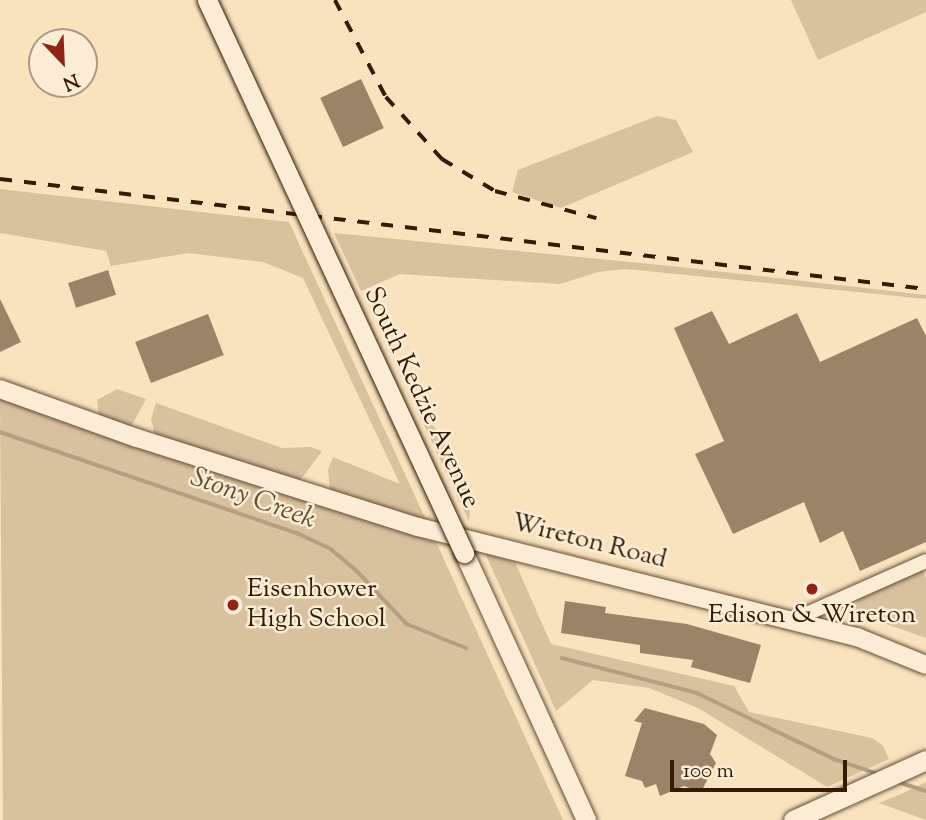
<!DOCTYPE html>
<style>
body{margin:0}
#map{position:relative;width:926px;height:820px;overflow:hidden;background:#f9e3bf;font-family:"Sorts Mill Goudy",serif}
div>[style]{position:absolute}
[style*='--x']{left:calc(var(--x)*1px);top:calc(var(--y)*1px);width:calc(var(--w)*1px);rotate:calc(var(--a)*1deg)}
.green>*{inset:0;background:#d8c19f}
.stream>*{height:3.5px;margin:-1.75px;padding:0 1.75px;transform-origin:1.75px;border-radius:1.75px;background:#b69f80}
.building>*{inset:0;background:#9a8366;transform-origin:0 0}
.roads{filter:drop-shadow(0 0 2px #654d34) drop-shadow(0 0 2px #654d34)}
.minor>*{height:14px;margin:-7px;padding:0 7px;transform-origin:7px;border-radius:7px;background:#fbedd5}
.tertiary>*{height:18px;margin:-9px;padding:0 9px;transform-origin:9px;border-radius:9px;background:#fbedd5}
.secondary>*{height:19px;margin:-9.5px;padding:0 9.5px;transform-origin:9.5px;border-radius:9.5px;background:#fbedd5}
.rail>*{height:3.5px;margin-top:-1.75px;transform-origin:0;background:repeating-linear-gradient(90deg,#341b05 0 12px,transparent 0 24px)}
.bridges{filter:drop-shadow(0 0 2px #341b05) drop-shadow(0 0 2px #341b05)}
.secondary-bridge>*{height:19px;margin:-9.5px;padding:0 9.5px;transform-origin:9.5px;border-radius:9.5px;background:#fbedd5}
.dots>*{width:19px;height:19px;translate:-50% -50%;box-sizing:border-box;border:4px solid #fbedd5;border-radius:50%}
span{translate:-50% -50%;white-space:nowrap;text-align:center;line-height:1.15;-webkit-text-stroke:5px #fbedd5;paint-order:stroke}
.street-label{font-size:26px;color:#341b05}
.poi-label{font-size:26px;color:#341b05}
.left{translate:0 -50%;text-align:left}
.water-label{font-size:28px;color:#685036;font-style:italic}
.north{position:absolute;left:28px;top:28px;width:70px;height:70px;box-sizing:border-box;background:#fbedd5;border:2px solid #ab9982;border-radius:50%;rotate:157deg;font-size:19px;font-weight:700;line-height:28px;text-align:center;color:#341b05}
.north::after{content:'';display:block;margin:auto;width:24px;height:32px;background:#8f2418;clip-path:polygon(50% 0,100% 100%,50% 72%,0 100%)}
.scale{position:absolute;left:670px;top:760px;width:177px;height:32px;box-sizing:border-box;border:4px solid #341b05;border-top:0;padding-left:9px;font-size:21px;line-height:24px;white-space:nowrap;color:#341b05;-webkit-text-stroke:5px #fbedd5;paint-order:stroke}
</style>
<div id="map">
<div class="green">
<i style="clip-path:polygon(791px 0,926px 0,926px 12px,818px 60px)"></i>
<i style="clip-path:polygon(657px 116px,676px 120px,693px 152px,561px 208px,512px 192px,518px 170px)"></i>
<i style="clip-path:polygon(0 189px,289px 222px,427px 522px,330px 490px,328px 470px,333px 457px,400px 484px,303px 278px,263px 262px,188px 253px,111px 266px,106px 251px,0 233px)"></i>
<i style="clip-path:polygon(334px 233px,671px 266px,926px 295px,926px 299px,626px 269px,598px 272px,560px 284px,400px 274px,361px 291px)"></i>
<i style="clip-path:polygon(117px 389px,146px 399px,131px 427px,99px 415px,97px 400px)"></i>
<i style="clip-path:polygon(0 399px,436px 542px,563px 820px,3px 820px)"></i>
<i style="clip-path:polygon(156px 403px,282px 448px,311px 447px,322px 451px,299px 482px,156px 439px,151px 419px)"></i>
<i style="clip-path:polygon(416px 408px,436px 429px,454px 461px,471px 500px,469px 521px)"></i>
<i style="clip-path:polygon(485px 553px,515px 562px,551px 644px,734px 686px,749px 712px,872px 738px,883px 746px,889px 759px,827px 787px,698px 708px,649px 688px,593px 680px,556px 711px)"></i>
<i style="clip-path:polygon(922px 569px,926px 578px,926px 638px,855px 613px,857px 600px)"></i>
<i style="clip-path:polygon(926px 782px,926px 820px,879px 803px,901px 794px)"></i>
</div>
<div class="stream">
<i style="--x:0;--y:432;--w:314;--a:18.8"></i>
<i style="--x:297;--y:533;--w:38;--a:25"></i>
<i style="--x:331;--y:549;--w:34;--a:40"></i>
<i style="--x:357;--y:571;--w:73;--a:46.7"></i>
<i style="--x:407;--y:624;--w:64;--a:22.1"></i>
<i style="--x:562;--y:658;--w:139;--a:14.5"></i>
<i style="--x:697;--y:693;--w:152;--a:25.7"></i>
<i style="--x:834;--y:759;--w:46;--a:18.8"></i>
<i style="--x:898;--y:782;--w:29;--a:18"></i>
</div>
<div class="building">
<i style="left:361px;top:79px;width:54px;height:45px;rotate:65deg"></i>
<i style="left:108px;top:270px;width:26px;height:42px;rotate:72deg"></i>
<i style="clip-path:polygon(0 299px,21px 342px,0 352px)"></i>
<i style="clip-path:polygon(712px 311px,729px 344px,797px 313px,820px 362px,917px 318px,926px 336px,926px 542px,860px 571px,843px 531px,820px 543px,804px 502px,733px 534px,695px 454px,724px 441px,674px 328px)"></i>
<i style="left:208px;top:314px;width:44px;height:78px;rotate:69deg"></i>
<i style="clip-path:polygon(565px 601px,606px 607px,605px 613px,687px 624px,761px 645px,750px 683px,691px 667px,693px 660px,640px 653px,640px 645px,561px 633px)"></i>
<i style="clip-path:polygon(645px 708px,704px 724px,717px 735px,710px 754px,716px 763px,701px 792px,684px 786px,660px 796px,656px 784px,645px 788px,642px 781px,625px 776px,642px 723px,634px 721px)"></i>
</div>
<div class="roads">
<div class="minor">
<i style="--x:793;--y:620;--w:145;--a:-23.9"></i>
</div>
<div class="tertiary">
<i style="--x:0;--y:389;--w:145;--a:19.7"></i>
<i style="--x:137;--y:438;--w:295;--a:17.6"></i>
<i style="--x:418;--y:527;--w:453;--a:14.1"></i>
<i style="--x:857;--y:637;--w:74;--a:22.1"></i>
</div>
<div class="secondary">
<i style="--x:464;--y:553;--w:294;--a:65.4"></i>
<i style="--x:793;--y:820;--w:146;--a:-24.3"></i>
</div>
</div>
<div class="rail">
<i style="--x:335;--y:0;--w:110;--a:62.3"></i>
<i style="--x:386;--y:97;--w:84;--a:47.9"></i>
<i style="--x:442;--y:159;--w:62;--a:31.1"></i>
<i style="--x:495;--y:191;--w:105;--a:15"></i>
<i style="--x:0;--y:179;--w:933;--a:6.77"></i>
</div>
<div class="bridges">
<div class="secondary-bridge">
<i style="--x:207;--y:0;--w:610;--a:65.07"></i>
</div>
</div>
<div class="dots">
<i style="left:812px;top:589px;background:#8f2418"></i>
<i style="left:233px;top:605px;background:#8f2418"></i>
</div>
<div class="street-label">
<span style="left:421px;top:398px;rotate:65deg">South Kedzie Avenue</span>
<span style="left:589px;top:542px;rotate:14deg">Wireton Road</span>
</div>
<div class="poi-label">
<span class="left" style="left:247px;top:605px">Eisenhower<br>High School</span>
<span style="left:812px;top:616px">Edison &amp; Wireton</span>
</div>
<div class="water-label">
<span style="left:253px;top:499px;rotate:20deg">Stony Creek</span>
</div>
<div class="north">N</div>
<div class="scale">100 m</div>
</div>
